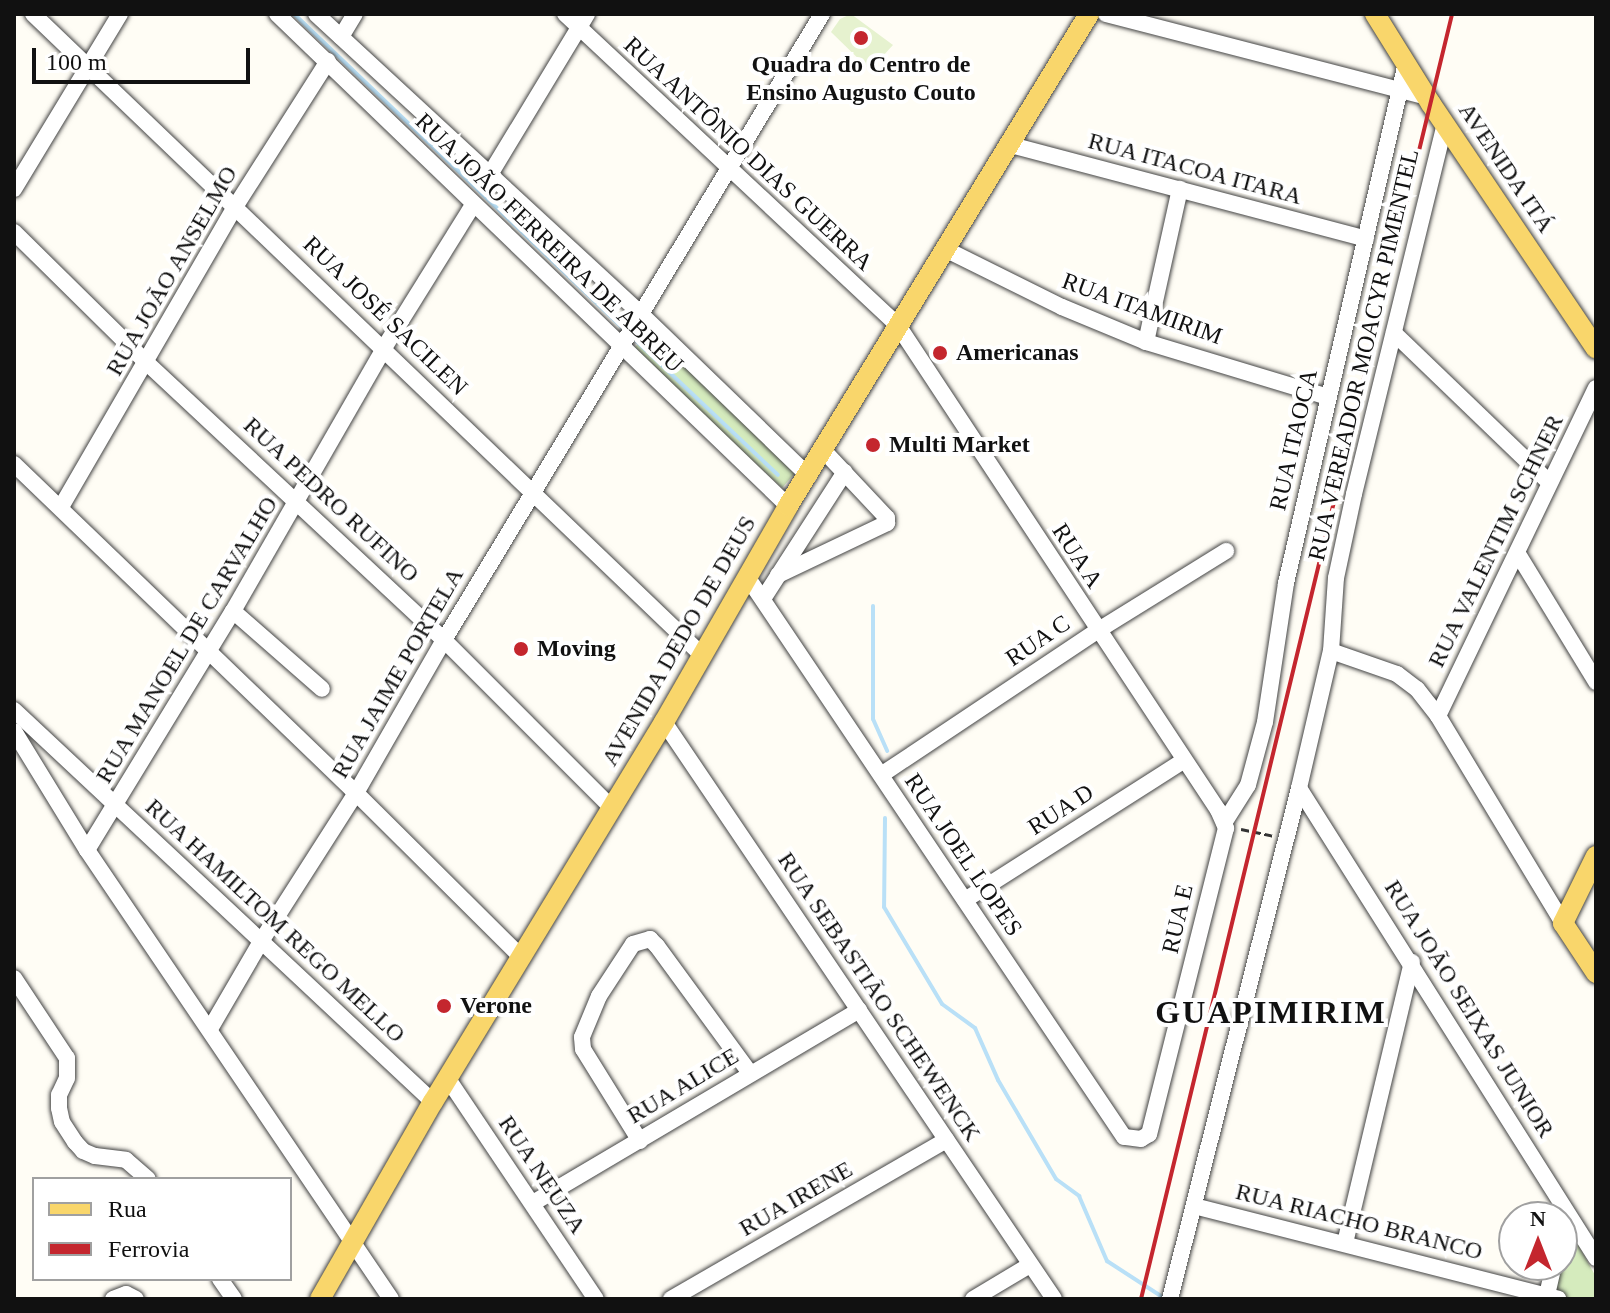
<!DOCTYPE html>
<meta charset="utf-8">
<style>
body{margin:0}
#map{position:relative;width:1610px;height:1313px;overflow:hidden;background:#fffdf5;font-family:Georgia,serif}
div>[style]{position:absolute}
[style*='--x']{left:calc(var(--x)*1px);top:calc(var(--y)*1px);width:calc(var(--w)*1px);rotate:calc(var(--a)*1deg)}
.green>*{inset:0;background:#d5ebbd}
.pitch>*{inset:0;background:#e6f2cf}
.stream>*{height:4px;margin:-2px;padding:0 2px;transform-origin:2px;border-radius:2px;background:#b9e0f7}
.path>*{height:3px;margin-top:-1.5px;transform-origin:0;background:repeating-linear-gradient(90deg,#333 0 8px,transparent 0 12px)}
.roads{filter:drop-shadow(0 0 2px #444) drop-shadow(0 0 2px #444)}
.minor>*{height:16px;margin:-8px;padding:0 8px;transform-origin:8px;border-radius:8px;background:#fff}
.major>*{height:20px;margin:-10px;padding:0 10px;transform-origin:10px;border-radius:10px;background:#f9d66b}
.rail>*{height:4px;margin:-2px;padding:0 2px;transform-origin:2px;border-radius:2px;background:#c4262e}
.dots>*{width:22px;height:22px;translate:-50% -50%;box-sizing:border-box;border:4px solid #fff;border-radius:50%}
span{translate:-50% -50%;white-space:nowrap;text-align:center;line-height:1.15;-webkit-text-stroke:8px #fff;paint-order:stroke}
.poi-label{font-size:24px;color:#111;font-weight:700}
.left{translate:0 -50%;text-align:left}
.street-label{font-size:24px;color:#111}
.district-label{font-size:32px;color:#111;font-weight:700;letter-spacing:2px}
.frame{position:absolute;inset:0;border:16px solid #111;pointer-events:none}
.legend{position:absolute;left:32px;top:1177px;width:260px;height:104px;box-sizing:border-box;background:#fff;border:2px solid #a0a0a0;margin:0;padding:10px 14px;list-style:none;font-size:24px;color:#111}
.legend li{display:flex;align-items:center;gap:16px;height:40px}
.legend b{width:40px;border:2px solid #a0a0a0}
.north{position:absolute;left:1498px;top:1201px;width:80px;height:80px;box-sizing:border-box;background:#fff;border:2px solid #a0a0a0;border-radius:50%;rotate:0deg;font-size:22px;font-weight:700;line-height:32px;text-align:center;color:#111}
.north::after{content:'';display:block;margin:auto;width:28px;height:36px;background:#c4262e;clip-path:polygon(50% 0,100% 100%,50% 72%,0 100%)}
.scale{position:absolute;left:32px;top:48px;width:218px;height:36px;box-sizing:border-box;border:4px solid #111;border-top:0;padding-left:10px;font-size:24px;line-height:28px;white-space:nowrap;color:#111;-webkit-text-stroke:6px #fff;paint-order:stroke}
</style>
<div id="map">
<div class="green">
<i style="clip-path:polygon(650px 332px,795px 473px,782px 488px,633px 349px)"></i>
<i style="clip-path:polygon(1570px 1230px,1596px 1277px,1596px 1299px,1554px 1296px)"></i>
</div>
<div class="pitch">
<i style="clip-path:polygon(851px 14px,893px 45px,870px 70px,831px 32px,840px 19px)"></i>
</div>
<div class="stream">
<i style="--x:294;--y:14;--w:458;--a:43.7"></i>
<i style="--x:631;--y:336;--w:202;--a:43.4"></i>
<i style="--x:873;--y:606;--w:113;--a:90"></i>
<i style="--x:873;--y:719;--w:35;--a:66"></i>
<i style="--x:885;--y:818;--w:89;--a:90.6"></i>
<i style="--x:884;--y:907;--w:113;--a:59.1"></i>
<i style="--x:942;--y:1004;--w:41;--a:36"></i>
<i style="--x:975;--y:1028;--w:57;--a:66.1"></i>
<i style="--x:998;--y:1080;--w:115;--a:59.6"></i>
<i style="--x:1056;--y:1179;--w:29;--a:36"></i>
<i style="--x:1079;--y:1196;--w:71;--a:66.7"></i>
<i style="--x:1107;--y:1261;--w:68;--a:33"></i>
</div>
<div class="path">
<i style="--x:1241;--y:829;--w:33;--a:12"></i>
</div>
<div class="roads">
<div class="minor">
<i style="--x:33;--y:14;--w:927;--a:43.78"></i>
<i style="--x:277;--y:14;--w:709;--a:43.91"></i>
<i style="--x:316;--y:14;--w:444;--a:42.7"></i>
<i style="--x:642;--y:315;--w:232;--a:44"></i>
<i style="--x:565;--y:14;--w:458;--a:43.1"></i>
<i style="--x:899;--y:327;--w:579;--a:56.56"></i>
<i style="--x:1218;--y:810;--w:20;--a:66"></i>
<i style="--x:1226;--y:828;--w:316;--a:104.1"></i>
<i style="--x:1149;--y:1134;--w:9;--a:148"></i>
<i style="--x:1141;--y:1139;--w:17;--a:-173"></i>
<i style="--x:1124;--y:1137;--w:674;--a:-123.93"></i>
<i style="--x:1106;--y:14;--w:332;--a:14.5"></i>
<i style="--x:341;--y:37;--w:27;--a:-59"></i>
<i style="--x:1011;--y:145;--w:367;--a:14.8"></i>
<i style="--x:489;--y:176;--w:189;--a:-58.8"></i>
<i style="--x:14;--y:189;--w:205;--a:-58.8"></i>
<i style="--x:14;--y:232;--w:187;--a:44.6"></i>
<i style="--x:147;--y:363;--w:406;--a:43"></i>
<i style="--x:444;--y:640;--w:236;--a:45"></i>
<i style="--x:947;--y:250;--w:128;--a:26.4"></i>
<i style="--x:1062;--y:307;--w:91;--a:22.6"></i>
<i style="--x:1146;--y:342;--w:190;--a:16.8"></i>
<i style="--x:1394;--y:333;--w:215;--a:43.9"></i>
<i style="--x:1146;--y:342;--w:157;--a:-77.5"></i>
<i style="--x:14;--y:464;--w:475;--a:43.9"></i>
<i style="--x:356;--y:793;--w:231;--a:44.8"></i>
<i style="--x:61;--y:507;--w:347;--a:-59.9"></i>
<i style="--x:235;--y:207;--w:173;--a:-57.5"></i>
<i style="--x:1518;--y:554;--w:150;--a:58.6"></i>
<i style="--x:778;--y:575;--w:121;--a:-25.5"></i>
<i style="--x:887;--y:523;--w:5;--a:-90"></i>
<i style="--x:887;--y:518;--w:92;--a:-133.2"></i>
<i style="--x:763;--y:599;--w:151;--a:-57.2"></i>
<i style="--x:233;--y:611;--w:118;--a:41.2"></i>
<i style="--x:1331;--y:651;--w:70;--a:19.2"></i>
<i style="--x:1397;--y:674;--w:25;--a:37"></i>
<i style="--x:1417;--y:689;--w:34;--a:52"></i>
<i style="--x:1438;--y:716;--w:242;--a:58.9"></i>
<i style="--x:14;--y:710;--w:574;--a:43.09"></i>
<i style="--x:1438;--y:716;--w:364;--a:-64.3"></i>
<i style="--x:664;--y:722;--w:696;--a:55.94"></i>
<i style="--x:14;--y:731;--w:140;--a:58.5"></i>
<i style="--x:87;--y:850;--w:542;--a:55.9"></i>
<i style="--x:881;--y:775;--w:260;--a:-33.7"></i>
<i style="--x:1097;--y:631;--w:152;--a:-31.8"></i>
<i style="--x:1299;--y:788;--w:556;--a:57.71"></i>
<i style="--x:1224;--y:823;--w:45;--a:-57.7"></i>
<i style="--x:1248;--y:785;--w:65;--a:-74.9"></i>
<i style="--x:1265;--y:722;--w:141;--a:-81.4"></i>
<i style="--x:1286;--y:583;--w:534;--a:-77.01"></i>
<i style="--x:87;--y:850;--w:280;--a:-58.6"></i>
<i style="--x:233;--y:611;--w:303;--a:-60.1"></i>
<i style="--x:384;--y:348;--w:168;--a:-58.1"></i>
<i style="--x:965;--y:900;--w:259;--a:-32.5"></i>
<i style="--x:14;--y:978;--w:96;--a:56.5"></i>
<i style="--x:67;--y:1058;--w:20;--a:90"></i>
<i style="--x:67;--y:1078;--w:19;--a:115"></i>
<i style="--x:59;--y:1095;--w:13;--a:90"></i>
<i style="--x:59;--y:1108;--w:14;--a:78"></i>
<i style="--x:62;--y:1122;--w:24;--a:57"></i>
<i style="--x:75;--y:1142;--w:12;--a:48"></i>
<i style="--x:83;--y:1151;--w:13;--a:23"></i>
<i style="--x:95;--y:1156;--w:31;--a:7"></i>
<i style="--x:126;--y:1160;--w:29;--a:41"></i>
<i style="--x:210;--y:1029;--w:99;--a:-59.8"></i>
<i style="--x:260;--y:943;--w:178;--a:-57.4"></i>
<i style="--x:356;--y:793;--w:177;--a:-60.1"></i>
<i style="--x:444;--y:640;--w:731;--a:-58.87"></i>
<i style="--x:448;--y:1079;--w:265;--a:56.1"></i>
<i style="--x:640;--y:1141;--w:108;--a:-121.8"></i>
<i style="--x:583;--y:1049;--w:12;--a:-95"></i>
<i style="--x:582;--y:1037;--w:44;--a:-67.5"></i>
<i style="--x:599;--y:996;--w:62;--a:-56.8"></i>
<i style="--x:633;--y:944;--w:18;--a:-16"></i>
<i style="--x:650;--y:939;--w:10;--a:45"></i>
<i style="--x:657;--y:946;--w:157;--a:53.8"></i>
<i style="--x:533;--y:1203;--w:379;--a:-30.6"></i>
<i style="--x:1194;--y:1206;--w:376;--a:14.3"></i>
<i style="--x:1345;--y:1243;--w:289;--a:-76.6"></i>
<i style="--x:220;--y:1279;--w:24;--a:55"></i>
<i style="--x:1547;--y:1295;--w:31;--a:-77"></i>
<i style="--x:113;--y:1299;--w:14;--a:-21"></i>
<i style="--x:126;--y:1294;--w:11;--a:27"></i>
<i style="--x:671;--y:1299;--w:318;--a:-30"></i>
<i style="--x:973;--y:1299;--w:66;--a:-30.8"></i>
<i style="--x:1170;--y:1299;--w:527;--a:-75.83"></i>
<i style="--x:1299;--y:788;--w:141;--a:-76.9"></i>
<i style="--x:1331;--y:651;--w:73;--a:-86.1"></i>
<i style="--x:1336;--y:578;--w:86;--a:-77.9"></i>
<i style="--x:1354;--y:494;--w:381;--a:-76.2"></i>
</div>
<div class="major">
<i style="--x:1375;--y:14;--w:106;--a:58.1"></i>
<i style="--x:1431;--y:104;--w:295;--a:56"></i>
<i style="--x:1596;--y:856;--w:75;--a:116.2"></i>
<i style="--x:1563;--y:923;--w:60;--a:56.6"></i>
<i style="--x:320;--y:1299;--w:227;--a:-60.2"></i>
<i style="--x:433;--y:1102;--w:445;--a:-58.7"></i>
<i style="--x:664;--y:722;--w:249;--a:-60.1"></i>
<i style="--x:788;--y:506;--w:577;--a:-58.54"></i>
</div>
</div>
<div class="rail">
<i style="--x:1141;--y:1299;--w:1322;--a:-76.39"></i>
</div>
<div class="dots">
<i style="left:861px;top:38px;background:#c4262e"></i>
<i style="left:940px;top:353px;background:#c4262e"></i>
<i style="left:873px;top:445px;background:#c4262e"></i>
<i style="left:521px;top:649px;background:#c4262e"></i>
<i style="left:444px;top:1006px;background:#c4262e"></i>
</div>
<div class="poi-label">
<span style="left:861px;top:79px">Quadra do Centro de<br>Ensino Augusto Couto</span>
<span class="left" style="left:956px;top:353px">Americanas</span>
<span class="left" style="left:889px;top:445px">Multi Market</span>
<span class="left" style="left:537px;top:649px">Moving</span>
<span class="left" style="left:460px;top:1006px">Verone</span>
</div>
<div class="street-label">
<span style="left:748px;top:154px;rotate:43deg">RUA ANTÔNIO DIAS GUERRA</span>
<span style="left:1506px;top:168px;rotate:56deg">AVENIDA ITÁ</span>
<span style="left:1195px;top:169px;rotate:15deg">RUA ITACOA ITARA</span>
<span style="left:549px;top:243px;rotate:44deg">RUA JOÃO FERREIRA DE ABREU</span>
<span style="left:172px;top:271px;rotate:-60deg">RUA JOÃO ANSELMO</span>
<span style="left:1142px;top:309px;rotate:20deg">RUA ITAMIRIM</span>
<span style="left:385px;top:316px;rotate:44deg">RUA JOSÉ SACILEN</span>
<span style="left:1364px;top:355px;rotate:-77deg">RUA VEREADOR MOACYR PIMENTEL</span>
<span style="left:1294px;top:440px;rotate:-77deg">RUA ITAOCA</span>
<span style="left:331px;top:500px;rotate:43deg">RUA PEDRO RUFINO</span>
<span style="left:1496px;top:541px;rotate:-64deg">RUA VALENTIM SCHNER</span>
<span style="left:1077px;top:556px;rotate:57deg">RUA A</span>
<span style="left:187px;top:640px;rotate:-59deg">RUA MANOEL DE CARVALHO</span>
<span style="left:679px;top:641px;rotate:-60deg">AVENIDA DEDO DE DEUS</span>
<span style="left:1038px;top:641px;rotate:-34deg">RUA C</span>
<span style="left:398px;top:673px;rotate:-60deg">RUA JAIME PORTELA</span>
<span style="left:1061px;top:810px;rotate:-33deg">RUA D</span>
<span style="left:963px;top:855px;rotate:56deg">RUA JOEL LOPES</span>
<span style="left:1178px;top:919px;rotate:-77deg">RUA E</span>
<span style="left:275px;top:921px;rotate:43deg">RUA HAMILTOM REGO MELLO</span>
<span style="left:879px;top:997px;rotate:56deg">RUA SEBASTIÃO SCHEWENCK</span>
<span style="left:1469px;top:1009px;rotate:58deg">RUA JOÃO SEIXAS JUNIOR</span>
<span style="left:683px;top:1086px;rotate:-31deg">RUA ALICE</span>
<span style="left:542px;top:1175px;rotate:56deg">RUA NEUZA</span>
<span style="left:796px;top:1199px;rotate:-30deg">RUA IRENE</span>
<span style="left:1359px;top:1222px;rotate:14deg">RUA RIACHO BRANCO</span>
</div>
<div class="district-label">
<span style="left:1271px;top:1012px">GUAPIMIRIM</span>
</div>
<div class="frame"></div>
<ul class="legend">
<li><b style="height:10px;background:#f9d66b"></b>Rua</li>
<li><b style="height:10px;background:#c4262e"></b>Ferrovia</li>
</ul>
<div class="north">N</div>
<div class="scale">100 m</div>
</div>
